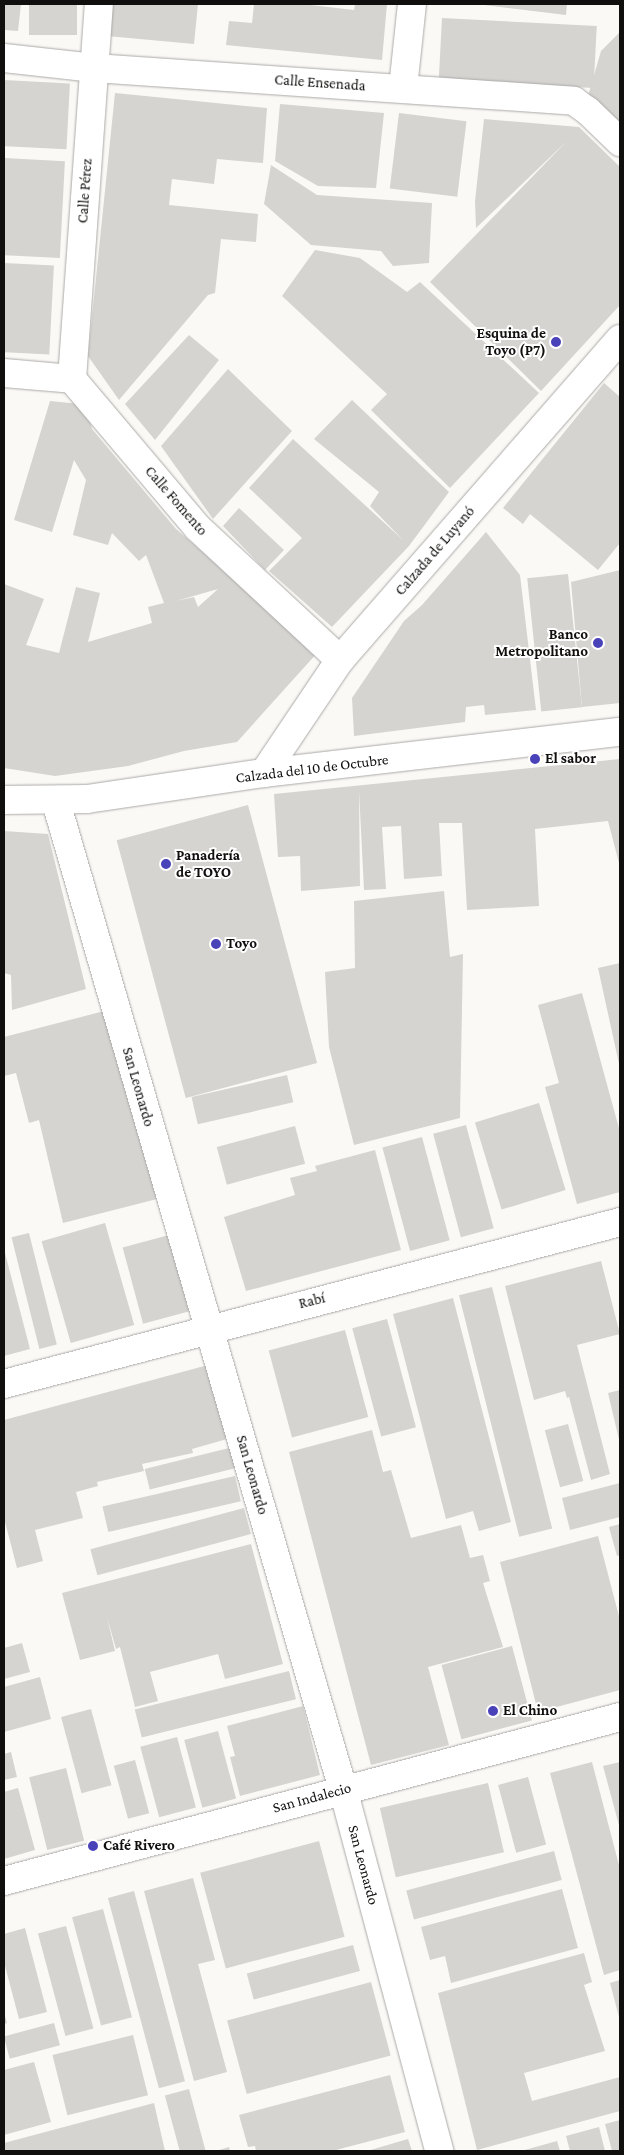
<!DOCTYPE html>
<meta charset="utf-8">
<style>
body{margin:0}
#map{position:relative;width:624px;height:2155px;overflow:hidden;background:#fbf9f6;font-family:"Crimson Pro",serif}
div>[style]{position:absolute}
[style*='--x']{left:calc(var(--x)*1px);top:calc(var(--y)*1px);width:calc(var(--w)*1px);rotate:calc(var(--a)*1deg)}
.building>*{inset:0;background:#d5d4d1;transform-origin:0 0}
.roads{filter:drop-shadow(0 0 1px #aba9a7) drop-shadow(0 0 1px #aba9a7)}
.minor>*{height:28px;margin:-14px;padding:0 14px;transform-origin:14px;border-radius:14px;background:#fff}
.major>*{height:28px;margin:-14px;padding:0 14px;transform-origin:14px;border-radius:14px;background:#fff}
.dots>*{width:14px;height:14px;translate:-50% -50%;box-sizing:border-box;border:2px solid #fff;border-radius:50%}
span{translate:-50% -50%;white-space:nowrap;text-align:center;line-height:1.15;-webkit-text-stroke:4px #fff;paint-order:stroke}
.street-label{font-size:15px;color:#100f0e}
.poi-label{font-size:15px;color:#100f0e;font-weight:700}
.right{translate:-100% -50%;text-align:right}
.left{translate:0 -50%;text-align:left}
.frame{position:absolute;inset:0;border:5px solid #100f0e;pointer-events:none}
</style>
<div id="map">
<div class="building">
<i style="clip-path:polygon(4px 4px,21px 4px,18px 31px,4px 30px)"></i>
<i style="left:29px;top:4px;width:48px;height:31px"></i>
<i style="clip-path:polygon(111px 4px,198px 4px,194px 44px,107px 36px)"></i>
<i style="clip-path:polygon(254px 4px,302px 4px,354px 10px,355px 4px,387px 4px,382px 60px,226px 45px,229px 21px,252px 23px)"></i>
<i style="clip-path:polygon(476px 4px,567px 4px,566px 15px)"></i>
<i style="left:442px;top:18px;width:155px;height:62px;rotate:3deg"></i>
<i style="clip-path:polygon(620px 32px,620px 127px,588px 96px,601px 51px)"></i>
<i style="left:4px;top:80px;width:66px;height:66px;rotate:3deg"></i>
<i style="clip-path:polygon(115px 93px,267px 108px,263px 163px,217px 159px,214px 184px,172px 179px,169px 205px,258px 214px,256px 242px,221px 239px,215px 293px,208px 295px,119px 400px,88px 356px)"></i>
<i style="clip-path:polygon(280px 104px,384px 113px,376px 188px,318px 186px,275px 161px)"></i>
<i style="left:399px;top:113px;width:68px;height:76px;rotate:7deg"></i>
<i style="clip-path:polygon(484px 119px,579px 127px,620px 167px,620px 305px,541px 391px,430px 282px,567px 141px,476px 228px,475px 201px)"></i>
<i style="left:4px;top:158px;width:61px;height:97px;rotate:3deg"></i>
<i style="clip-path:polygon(271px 165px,317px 195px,432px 203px,429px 263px,393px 266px,381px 251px,311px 245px,264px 204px)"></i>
<i style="clip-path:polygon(315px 250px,360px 258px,407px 292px,420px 282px,539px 393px,450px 488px,371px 410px,387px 394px,282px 296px)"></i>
<i style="left:4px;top:263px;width:50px;height:89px;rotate:3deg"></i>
<i style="clip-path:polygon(189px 335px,219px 360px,155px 440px,125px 404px)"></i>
<i style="clip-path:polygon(228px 369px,292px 431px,213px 519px,161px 446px)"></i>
<i style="clip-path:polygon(604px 383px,620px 397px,620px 543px,598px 570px,530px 514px,523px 524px,503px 508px)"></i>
<i style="clip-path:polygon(352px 400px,449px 492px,409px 546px,332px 627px,269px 571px,302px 538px,249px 488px,293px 439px,403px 540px,370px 506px,379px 492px,314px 439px)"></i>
<i style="clip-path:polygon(evenodd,50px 401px,80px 404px,88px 412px,92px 429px,176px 529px,318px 652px,237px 742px,184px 751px,128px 766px,55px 776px,4px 768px,4px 584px,44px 599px,26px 645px,59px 653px,76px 587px,100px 593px,88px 642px,152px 623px,148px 607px,164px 603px,146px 555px,139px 561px,112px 533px,108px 545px,73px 535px,86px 480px,74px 460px,52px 532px,14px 520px,50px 401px,218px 589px,198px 607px,194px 597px,176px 601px,218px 589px)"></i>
<i style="clip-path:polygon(239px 508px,284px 550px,265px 570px,223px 526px)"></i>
<i style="clip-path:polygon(486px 532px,520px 575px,536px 710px,485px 715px,484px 705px,466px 707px,465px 722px,354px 736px,352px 698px,404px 621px,422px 605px)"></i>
<i style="clip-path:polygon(620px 570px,620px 703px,582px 707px,571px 582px)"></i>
<i style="left:568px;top:574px;width:134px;height:41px;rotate:84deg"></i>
<i style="clip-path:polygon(620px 759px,620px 867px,608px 821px,535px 829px,539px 906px,467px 910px,462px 823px,439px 823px,442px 876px,404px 879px,401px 826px,382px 827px,386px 889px,364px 890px,359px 791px,360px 886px,301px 891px,300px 856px,278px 857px,274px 794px)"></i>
<i style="left:248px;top:805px;width:267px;height:136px;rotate:75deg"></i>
<i style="clip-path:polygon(4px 831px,48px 834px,86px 989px,12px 1010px,11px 975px,4px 973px)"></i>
<i style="clip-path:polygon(444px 891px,450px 957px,463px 954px,460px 1118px,354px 1145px,329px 1047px,325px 972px,355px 968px,354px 901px)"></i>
<i style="clip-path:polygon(620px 963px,620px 1064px,619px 1064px,598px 968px)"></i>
<i style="clip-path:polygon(582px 993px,620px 1132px,620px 1192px,577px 1204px,545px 1087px,559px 1083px,538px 1005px)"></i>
<i style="clip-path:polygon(108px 1010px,157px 1199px,63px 1223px,39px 1120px,29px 1123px,16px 1073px,4px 1076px,4px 1037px)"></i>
<i style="left:287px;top:1075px;width:28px;height:98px;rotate:77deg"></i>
<i style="left:539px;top:1103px;width:91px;height:67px;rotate:73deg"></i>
<i style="left:466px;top:1125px;width:107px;height:34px;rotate:75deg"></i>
<i style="left:295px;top:1126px;width:39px;height:81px;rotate:75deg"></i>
<i style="left:422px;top:1137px;width:107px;height:41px;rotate:75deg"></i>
<i style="clip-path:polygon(375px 1150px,401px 1250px,246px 1291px,224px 1217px,295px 1195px,290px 1178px,317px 1171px,315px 1166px)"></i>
<i style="left:105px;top:1223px;width:106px;height:66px;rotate:74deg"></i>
<i style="left:29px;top:1233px;width:115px;height:18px;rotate:76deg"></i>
<i style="left:169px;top:1235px;width:79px;height:48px;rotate:75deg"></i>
<i style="clip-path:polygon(4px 1249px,30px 1349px,4px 1356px)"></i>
<i style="clip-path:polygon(601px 1261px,620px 1334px,577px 1345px,610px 1474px,591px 1480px,569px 1397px,567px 1398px,565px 1391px,534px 1400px,505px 1286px)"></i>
<i style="left:492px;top:1287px;width:249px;height:34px;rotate:76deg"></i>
<i style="clip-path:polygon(453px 1298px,511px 1522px,479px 1531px,473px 1511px,446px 1519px,393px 1314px)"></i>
<i style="left:387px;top:1319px;width:112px;height:36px;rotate:75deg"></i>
<i style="left:345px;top:1330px;width:90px;height:79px;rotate:75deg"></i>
<i style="clip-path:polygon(208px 1365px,227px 1439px,192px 1449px,193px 1453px,142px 1464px,144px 1471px,97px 1482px,98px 1486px,76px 1492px,83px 1518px,35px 1530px,43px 1561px,17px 1568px,4px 1518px,4px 1420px)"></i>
<i style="clip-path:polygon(620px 1390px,620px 1444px,608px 1393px)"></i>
<i style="left:568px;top:1424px;width:59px;height:24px;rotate:75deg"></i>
<i style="clip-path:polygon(372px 1430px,383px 1472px,391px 1470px,411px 1538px,461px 1525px,470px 1558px,483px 1555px,490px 1581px,483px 1583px,503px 1647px,428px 1667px,449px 1745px,371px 1765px,289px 1452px)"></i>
<i style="left:233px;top:1447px;width:21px;height:91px;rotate:76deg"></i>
<i style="left:235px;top:1476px;width:26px;height:136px;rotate:77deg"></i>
<i style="clip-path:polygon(620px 1483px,620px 1517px,570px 1530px,562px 1498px)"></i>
<i style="left:244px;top:1508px;width:27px;height:159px;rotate:75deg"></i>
<i style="clip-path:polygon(620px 1524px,620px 1555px,617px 1556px,609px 1527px)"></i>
<i style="clip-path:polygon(598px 1536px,620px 1620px,620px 1690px,538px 1712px,500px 1562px)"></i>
<i style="clip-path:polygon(251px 1544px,283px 1664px,225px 1679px,218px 1654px,150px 1672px,158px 1701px,135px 1707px,120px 1647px,116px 1649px,107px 1617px,115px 1651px,80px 1660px,62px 1593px)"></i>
<i style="clip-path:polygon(22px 1643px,30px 1672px,4px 1679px,4px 1648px)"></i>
<i style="left:512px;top:1646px;width:77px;height:73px;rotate:75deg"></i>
<i style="left:289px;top:1671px;width:29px;height:159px;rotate:76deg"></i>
<i style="clip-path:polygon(40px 1677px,51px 1719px,4px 1732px,4px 1687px)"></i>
<i style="clip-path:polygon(303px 1706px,320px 1775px,240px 1796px,230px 1757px,235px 1756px,227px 1726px)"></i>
<i style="left:91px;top:1709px;width:79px;height:31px;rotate:75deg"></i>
<i style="left:218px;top:1731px;width:70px;height:35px;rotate:75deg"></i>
<i style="left:177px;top:1737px;width:73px;height:38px;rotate:75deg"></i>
<i style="clip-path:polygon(11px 1752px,17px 1777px,4px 1780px,4px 1754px)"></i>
<i style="left:135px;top:1760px;width:55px;height:22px;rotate:75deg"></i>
<i style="clip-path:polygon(592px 1762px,620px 1869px,620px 1970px,604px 1975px,550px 1773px)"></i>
<i style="clip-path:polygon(620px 1762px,620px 1829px,603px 1766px)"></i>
<i style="left:66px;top:1768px;width:75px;height:38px;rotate:76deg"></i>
<i style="left:528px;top:1777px;width:70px;height:31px;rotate:75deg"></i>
<i style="left:488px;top:1783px;width:71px;height:111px;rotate:77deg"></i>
<i style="clip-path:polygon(18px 1788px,35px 1850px,4px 1859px,4px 1792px)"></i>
<i style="left:319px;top:1841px;width:99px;height:123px;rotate:75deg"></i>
<i style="left:554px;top:1851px;width:30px;height:153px;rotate:75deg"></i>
<i style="clip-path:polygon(193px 1878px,215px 1960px,198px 1964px,227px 2072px,194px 2081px,144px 1891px)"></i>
<i style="clip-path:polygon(562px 1889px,578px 1948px,451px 1983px,445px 1956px,430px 1960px,421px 1927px)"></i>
<i style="left:134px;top:1891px;width:197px;height:27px;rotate:75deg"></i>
<i style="left:103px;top:1909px;width:112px;height:32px;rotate:75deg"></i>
<i style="left:66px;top:1926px;width:106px;height:29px;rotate:75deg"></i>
<i style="clip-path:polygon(25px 1928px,47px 2012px,19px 2019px,4px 1962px,4px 1934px)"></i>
<i style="left:353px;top:1945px;width:27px;height:110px;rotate:75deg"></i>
<i style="clip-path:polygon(584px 1953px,592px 1982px,584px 1985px,605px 2051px,524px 2073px,532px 2101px,620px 2077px,620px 2111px,477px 2150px,438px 1993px)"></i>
<i style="clip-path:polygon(620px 1980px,620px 2021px,610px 1983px)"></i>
<i style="left:371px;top:1982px;width:76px;height:149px;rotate:75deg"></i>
<i style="clip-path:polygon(4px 2012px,7px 2023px,4px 2024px)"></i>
<i style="left:54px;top:2023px;width:23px;height:52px;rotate:75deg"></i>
<i style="left:133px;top:2035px;width:62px;height:83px;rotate:76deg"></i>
<i style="clip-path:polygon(34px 2062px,51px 2122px,4px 2135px,4px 2070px)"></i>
<i style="clip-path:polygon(390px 2075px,405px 2132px,332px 2151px,256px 2151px,255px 2146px,248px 2147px,239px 2115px)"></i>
<i style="left:189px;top:2089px;width:64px;height:25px;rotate:75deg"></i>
<i style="clip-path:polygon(154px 2103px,165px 2151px,4px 2151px,4px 2143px)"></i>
<i style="clip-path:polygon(620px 2120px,620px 2151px,612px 2151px,605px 2124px)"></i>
<i style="clip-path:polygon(599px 2127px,605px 2151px,570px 2151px,566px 2136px)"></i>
<i style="clip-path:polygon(408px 2139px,412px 2151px,367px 2151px)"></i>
<i style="clip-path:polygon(557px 2141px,560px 2151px,521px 2151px)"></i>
<i style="clip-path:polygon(229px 2147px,230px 2151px,216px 2151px)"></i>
</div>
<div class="roads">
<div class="minor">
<i style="--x:4;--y:58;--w:91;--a:6.3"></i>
<i style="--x:94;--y:68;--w:481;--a:3.9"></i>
<i style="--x:574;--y:101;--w:17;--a:36"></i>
<i style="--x:588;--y:111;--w:45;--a:44.1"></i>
<i style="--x:403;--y:88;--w:84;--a:-83.9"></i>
<i style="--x:4;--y:373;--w:68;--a:5"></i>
<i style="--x:72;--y:379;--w:195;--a:49.8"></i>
<i style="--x:198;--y:528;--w:194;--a:42.9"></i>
<i style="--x:72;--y:379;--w:376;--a:-85.9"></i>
<i style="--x:56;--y:802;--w:1028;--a:73.79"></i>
<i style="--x:343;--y:1789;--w:375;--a:75.1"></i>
<i style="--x:4;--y:1384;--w:637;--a:-14.73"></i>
<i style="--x:4;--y:1881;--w:637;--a:-14.91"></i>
</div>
<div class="major">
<i style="--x:264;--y:773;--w:136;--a:-56.1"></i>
<i style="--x:340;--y:660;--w:426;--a:-48.9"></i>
<i style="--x:4;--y:800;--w:83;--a:-0.7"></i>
<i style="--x:87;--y:799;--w:179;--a:-8.4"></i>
<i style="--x:264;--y:773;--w:358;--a:-6.6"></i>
</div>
</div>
<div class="dots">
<i style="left:556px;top:342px;background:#4a42b9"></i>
<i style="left:598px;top:643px;background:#4a42b9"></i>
<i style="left:535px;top:759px;background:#4a42b9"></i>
<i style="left:166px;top:864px;background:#4a42b9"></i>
<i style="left:216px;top:944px;background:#4a42b9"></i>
<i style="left:493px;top:1711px;background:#4a42b9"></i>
<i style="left:93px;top:1846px;background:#4a42b9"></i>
</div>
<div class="street-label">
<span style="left:320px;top:83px;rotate:4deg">Calle Ensenada</span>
<span style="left:85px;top:191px;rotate:-86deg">Calle Pérez</span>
<span style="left:176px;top:501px;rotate:49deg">Calle Fomento</span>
<span style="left:435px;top:551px;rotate:-49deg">Calzada de Luyanó</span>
<span style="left:312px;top:769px;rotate:-7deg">Calzada del 10 de Octubre</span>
<span style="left:138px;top:1087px;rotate:74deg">San Leonardo</span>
<span style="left:312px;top:1301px;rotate:-14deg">Rabí</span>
<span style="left:252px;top:1475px;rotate:74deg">San Leonardo</span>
<span style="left:312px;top:1798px;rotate:-15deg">San Indalecio</span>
<span style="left:363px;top:1865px;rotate:75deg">San Leonardo</span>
</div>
<div class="poi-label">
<span class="right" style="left:546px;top:342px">Esquina de<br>Toyo (P7)</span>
<span class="right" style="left:588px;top:643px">Banco<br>Metropolitano</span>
<span class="left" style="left:545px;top:759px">El sabor</span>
<span class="left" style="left:176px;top:864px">Panadería<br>de TOYO</span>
<span class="left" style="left:226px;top:944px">Toyo</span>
<span class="left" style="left:503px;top:1711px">El Chino</span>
<span class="left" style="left:103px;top:1846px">Café Rivero</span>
</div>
<div class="frame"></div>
</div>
